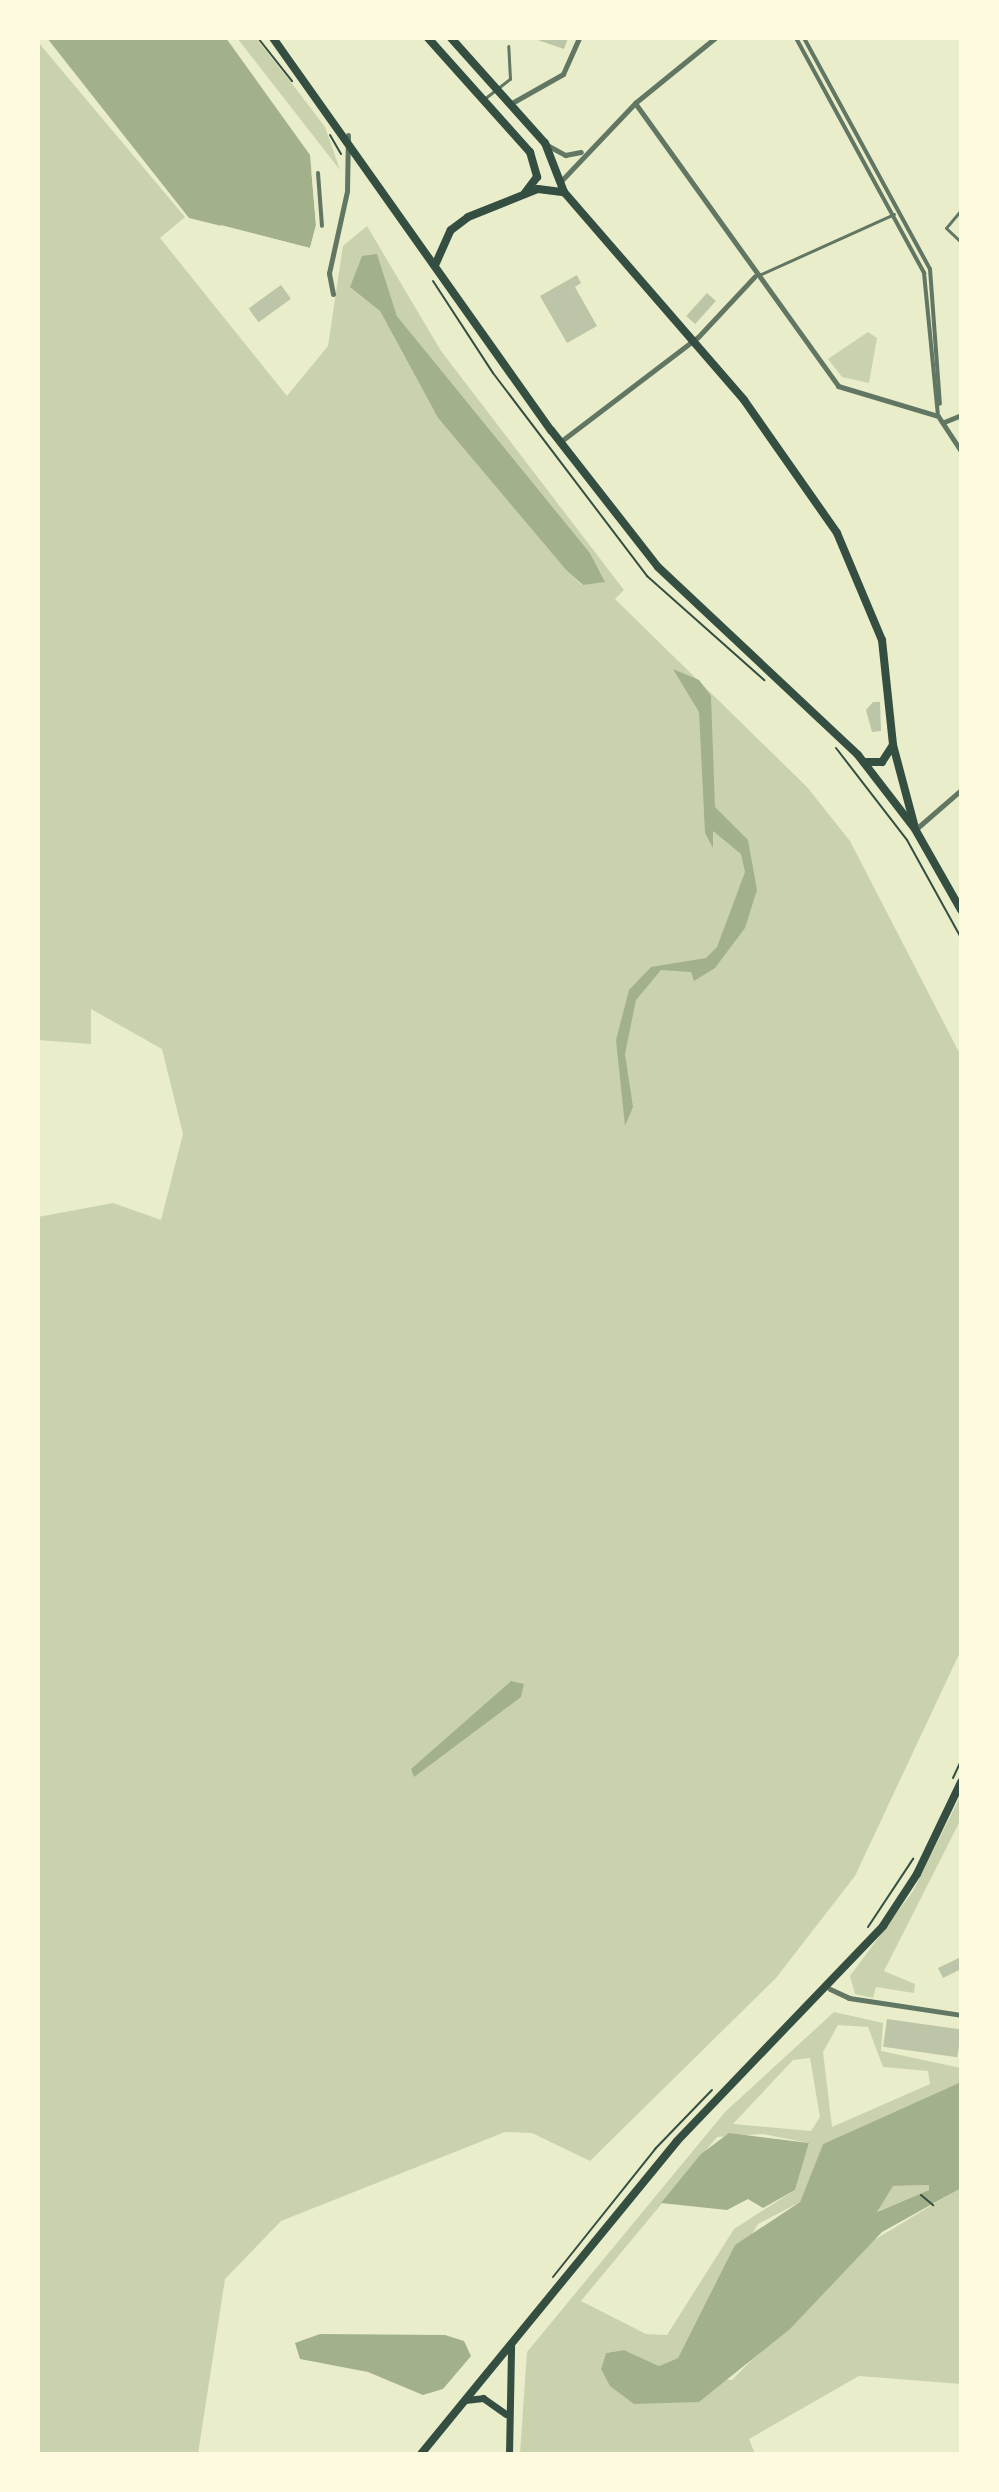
<!DOCTYPE html>
<style>
body{margin:0}
#map{position:relative;width:999px;height:2492px;overflow:hidden;background:#e9edc9;font-family:Figtree,sans-serif}
div>[style]{position:absolute}
[style*='--x']{left:calc(var(--x)*1px);top:calc(var(--y)*1px);width:calc(var(--w)*1px);rotate:calc(var(--a)*1deg)}
.green>*{inset:0;background:#cad2ad}
.water>*{inset:0;background:#a3b18a}
.pier>*{inset:0;background:#e9edc9}
.building>*{inset:0;background:#bcc5a7;transform-origin:0 0}
.path>*{height:2px;margin:-1px;padding:0 1px;transform-origin:1px;border-radius:1px;background:#344e41}
.service>*{height:3px;margin:-1.5px;padding:0 1.5px;transform-origin:1.5px;border-radius:1.5px;background:#617663}
.pedestrian>*{height:4px;margin:-2px;padding:0 2px;transform-origin:2px;border-radius:2px;background:#617663}
.minor>*{height:5px;margin:-2.5px;padding:0 2.5px;transform-origin:2.5px;border-radius:2.5px;background:#617663}
.secondary>*{height:7px;margin:-3.5px;padding:0 3.5px;transform-origin:3.5px;border-radius:3.5px;background:#344e41}
.primary>*{height:8px;margin:-4px;padding:0 4px;transform-origin:4px;border-radius:4px;background:#344e41}
span{translate:-50% -50%;white-space:nowrap;text-align:center;line-height:1.15;-webkit-text-stroke:7px #fefae0;paint-order:stroke}
.frame{position:absolute;inset:0;border:40px solid #fefae0;pointer-events:none}
</style>
<div id="map">
<div class="green">
<i style="clip-path:polygon(237px 38px,256px 38px,290px 81px,325px 127px,340px 170px)"></i>
<i style="clip-path:polygon(evenodd,38px 42px,185px 217px,160px 238px,287px 396px,328px 346px,343px 246px,367px 226px,441px 351px,624px 590px,615px 599px,807px 787px,850px 841px,961px 1056px,961px 1650px,855px 1876px,776px 1978px,590px 2161px,532px 2133px,505px 2132px,281px 2221px,225px 2279px,198px 2454px,38px 2454px,38px 1217px,113px 1203px,161px 1220px,183px 1134px,162px 1049px,91px 1009px,91px 1044px,38px 1040px,38px 42px,377px 255px,397px 316px,590px 553px,604px 581px,582px 585px,566px 570px,438px 418px,380px 311px,377px 255px)"></i>
<i style="clip-path:polygon(868px 332px,877px 338px,869px 383px,842px 377px,828px 359px)"></i>
<i style="clip-path:polygon(961px 1795px,961px 1819px,884px 1971px,915px 1984px,914px 1993px,876px 1987px,873px 1998px,855px 1994px,850px 1976px,913px 1891px)"></i>
<i style="clip-path:polygon(evenodd,834px 2012px,883px 2023px,881px 2051px,961px 2068px,961px 2082px,823px 2144px,800px 2202px,758px 2224px,678px 2358px,659px 2366px,624px 2350px,606px 2353px,601px 2369px,732px 2380px,866px 2245px,960px 2188px,961px 2384px,859px 2376px,749px 2439px,755px 2454px,520px 2454px,527px 2352px,725px 2112px,834px 2012px,838px 2025px,868px 2027px,883px 2067px,928px 2071px,930px 2084px,832px 2127px,823px 2052px,838px 2025px,834px 2012px,810px 2058px,820px 2117px,811px 2131px,733px 2124px,793px 2060px,810px 2058px,834px 2012px,763px 2134px,809px 2143px,795px 2190px,734px 2229px,667px 2335px,646px 2334px,581px 2301px,717px 2137px,763px 2134px)"></i>
<i style="clip-path:polygon(929px 2185px,929px 2190px,876px 2212px,893px 2186px)"></i>
</div>
<div class="water">
<i style="clip-path:polygon(47px 38px,226px 38px,310px 155px,316px 225px,310px 248px,189px 218px)"></i>
<i style="clip-path:polygon(377px 254px,397px 316px,590px 553px,605px 582px,583px 585px,566px 570px,438px 418px,380px 311px,350px 287px,362px 256px)"></i>
<i style="clip-path:polygon(673px 669px,699px 680px,711px 696px,715px 807px,748px 840px,757px 890px,745px 928px,715px 968px,694px 981px,691px 972px,661px 970px,636px 1000px,625px 1054px,633px 1107px,625px 1126px,616px 1040px,629px 990px,651px 967px,706px 958px,717px 947px,745px 872px,741px 854px,713px 831px,713px 848px,705px 833px,699px 712px)"></i>
<i style="clip-path:polygon(511px 1681px,524px 1684px,521px 1697px,414px 1777px,411px 1769px)"></i>
<i style="clip-path:polygon(evenodd,961px 2082px,961px 2188px,882px 2232px,790px 2329px,699px 2402px,634px 2404px,610px 2386px,601px 2369px,606px 2353px,624px 2350px,659px 2366px,678px 2358px,735px 2245px,800px 2202px,823px 2144px,961px 2082px,929px 2185px,929px 2190px,877px 2212px,893px 2186px,929px 2185px)"></i>
<i style="clip-path:polygon(729px 2133px,809px 2143px,795px 2190px,763px 2208px,748px 2199px,727px 2210px,661px 2203px,701px 2154px)"></i>
<i style="clip-path:polygon(320px 2334px,445px 2335px,464px 2341px,471px 2356px,443px 2389px,423px 2395px,368px 2372px,300px 2359px,295px 2343px)"></i>
</div>
<div class="pier">
<i style="clip-path:polygon(311px 167px,320px 225px,313px 252px,219px 231px,221px 225px,310px 248px,316px 225px)"></i>
</div>
<div class="building">
<i style="clip-path:polygon(532px 38px,568px 38px,564px 49px)"></i>
<i style="clip-path:polygon(577px 275px,581px 283px,575px 287px,597px 326px,567px 343px,540px 296px)"></i>
<i style="left:281px;top:285px;width:17px;height:40px;rotate:54deg"></i>
<i style="left:707px;top:293px;width:12px;height:31px;rotate:42deg"></i>
<i style="clip-path:polygon(873px 702px,880px 702px,881px 731px,872px 732px,866px 710px)"></i>
<i style="clip-path:polygon(961px 1957px,961px 1969px,943px 1978px,938px 1968px)"></i>
<i style="left:887px;top:2019px;width:75px;height:28px;rotate:8deg"></i>
</div>
<div class="path">
<i style="--x:258;--y:38;--w:55;--a:51.7"></i>
<i style="--x:330;--y:135;--w:22;--a:60"></i>
<i style="--x:433;--y:281;--w:110;--a:56.9"></i>
<i style="--x:493;--y:373;--w:255;--a:52.8"></i>
<i style="--x:647;--y:576;--w:157;--a:41.6"></i>
<i style="--x:836;--y:748;--w:116;--a:52.3"></i>
<i style="--x:907;--y:840;--w:112;--a:61.1"></i>
<i style="--x:953;--y:1778;--w:19;--a:-65"></i>
<i style="--x:868;--y:1927;--w:82;--a:-56.5"></i>
<i style="--x:921;--y:2195;--w:16;--a:40"></i>
<i style="--x:553;--y:2277;--w:164;--a:-51.4"></i>
<i style="--x:655;--y:2149;--w:82;--a:-46"></i>
</div>
<div class="service">
<i style="--x:484;--y:99;--w:33;--a:-38"></i>
<i style="--x:510;--y:79;--w:33;--a:-93"></i>
<i style="--x:961;--y:210;--w:23;--a:130"></i>
<i style="--x:946;--y:228;--w:21;--a:43"></i>
<i style="--x:759;--y:275;--w:148;--a:-24.3"></i>
</div>
<div class="pedestrian">
<i style="--x:796;--y:38;--w:268;--a:61.4"></i>
<i style="--x:924;--y:273;--w:144;--a:84.4"></i>
<i style="--x:804;--y:38;--w:263;--a:61.4"></i>
<i style="--x:930;--y:269;--w:135;--a:85.8"></i>
<i style="--x:318;--y:173;--w:53;--a:85.7"></i>
</div>
<div class="minor">
<i style="--x:635;--y:103;--w:348;--a:54.3"></i>
<i style="--x:838;--y:386;--w:104;--a:16.7"></i>
<i style="--x:938;--y:416;--w:42;--a:56.7"></i>
<i style="--x:510;--y:104;--w:61;--a:-29.5"></i>
<i style="--x:563;--y:74;--w:39;--a:-66"></i>
<i style="--x:547;--y:145;--w:21;--a:29"></i>
<i style="--x:565;--y:155;--w:16;--a:-11"></i>
<i style="--x:561;--y:181;--w:108;--a:-46.5"></i>
<i style="--x:635;--y:103;--w:103;--a:-39.1"></i>
<i style="--x:333;--y:294;--w:21;--a:-101"></i>
<i style="--x:329;--y:273;--w:84;--a:-77.6"></i>
<i style="--x:347;--y:191;--w:56;--a:-89"></i>
<i style="--x:944;--y:422;--w:18;--a:-22"></i>
<i style="--x:560;--y:442;--w:173;--a:-37.3"></i>
<i style="--x:698;--y:337;--w:83;--a:-46.9"></i>
<i style="--x:916;--y:829;--w:60;--a:-40.9"></i>
<i style="--x:830;--y:1989;--w:21;--a:25"></i>
<i style="--x:849;--y:1998;--w:113;--a:8.6"></i>
</div>
<div class="secondary">
<i style="--x:465;--y:2400;--w:18;--a:-6"></i>
<i style="--x:483;--y:2398;--w:28;--a:35"></i>
<i style="--x:509;--y:2454;--w:109;--a:-88.9"></i>
</div>
<div class="primary">
<i style="--x:273;--y:38;--w:481;--a:54.7"></i>
<i style="--x:551;--y:430;--w:174;--a:52"></i>
<i style="--x:658;--y:567;--w:274;--a:43.2"></i>
<i style="--x:858;--y:755;--w:93;--a:52.4"></i>
<i style="--x:915;--y:829;--w:93;--a:60.4"></i>
<i style="--x:428;--y:38;--w:153;--a:48.2"></i>
<i style="--x:530;--y:152;--w:26;--a:74"></i>
<i style="--x:537;--y:177;--w:20;--a:127"></i>
<i style="--x:451;--y:38;--w:141;--a:48.2"></i>
<i style="--x:545;--y:143;--w:53;--a:68.8"></i>
<i style="--x:564;--y:192;--w:275;--a:49.1"></i>
<i style="--x:744;--y:400;--w:162;--a:55"></i>
<i style="--x:837;--y:533;--w:116;--a:67.2"></i>
<i style="--x:882;--y:640;--w:106;--a:84"></i>
<i style="--x:893;--y:745;--w:82;--a:75.1"></i>
<i style="--x:436;--y:263;--w:36;--a:-66"></i>
<i style="--x:451;--y:230;--w:21;--a:-37"></i>
<i style="--x:468;--y:217;--w:75;--a:-21.8"></i>
<i style="--x:538;--y:189;--w:26;--a:7"></i>
<i style="--x:864;--y:762;--w:18;--a:0"></i>
<i style="--x:882;--y:762;--w:20;--a:-57"></i>
<i style="--x:421;--y:2454;--w:404;--a:-50.7"></i>
<i style="--x:677;--y:2141;--w:298;--a:-46.2"></i>
<i style="--x:883;--y:1926;--w:62;--a:-56.8"></i>
<i style="--x:917;--y:1874;--w:102;--a:-64.4"></i>
</div>
<div class="frame"></div>
</div>
